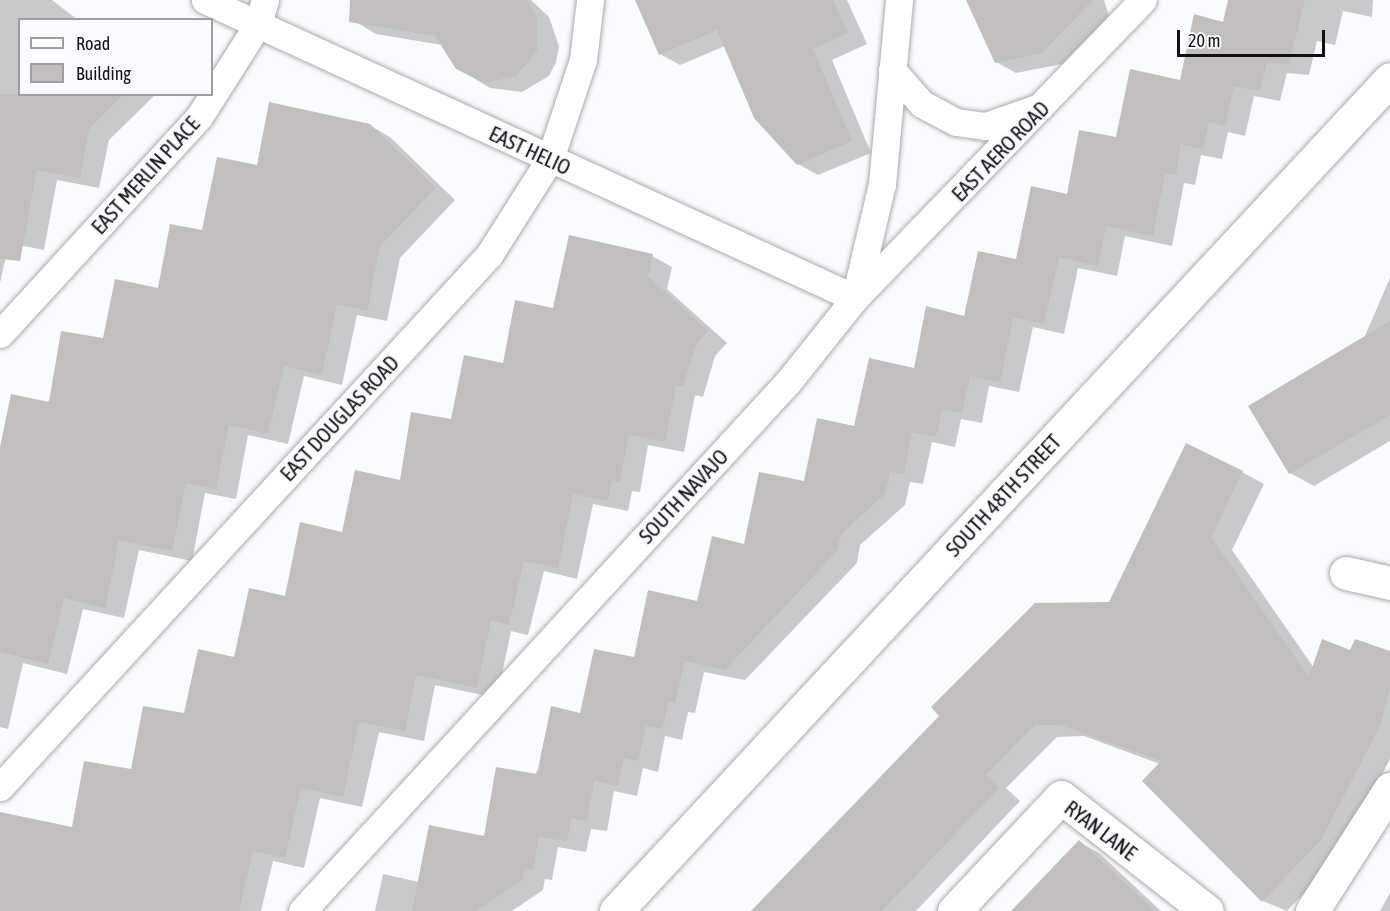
<!DOCTYPE html>
<style>
body{margin:0}
#map{position:relative;width:1390px;height:911px;overflow:hidden;background:#f9fcfe;font-family:"Asap Condensed",sans-serif}
div>[style]{position:absolute}
[style*='--x']{left:calc(var(--x)*1px);top:calc(var(--y)*1px);width:calc(var(--w)*1px);rotate:calc(var(--a)*1deg)}
.shadow>*{inset:0;background:#0003}
.building>*{inset:0;background:#c1bebd}
.roads{filter:drop-shadow(0 0 2px #a8abad) drop-shadow(0 0 2px #a8abad)}
.lane>*{height:27px;margin:-13.5px;padding:0 13.5px;transform-origin:13.5px;border-radius:13.5px;background:#fff}
.street>*{height:33px;margin:-16.5px;padding:0 16.5px;transform-origin:16.5px;border-radius:16.5px;background:#fff}
span{translate:-50% -50%;white-space:nowrap;text-align:center;line-height:1.15;-webkit-text-stroke:5px #f9fcfe;paint-order:stroke}
.street-label{font-size:21px;color:#101112}
.legend{position:absolute;left:18px;top:18px;width:195px;height:78px;box-sizing:border-box;background:#f9fcfe;border:2px solid #9c9ea0;margin:0;padding:8px 10px;list-style:none;font-size:18px;color:#101112}
.legend li{display:flex;align-items:center;gap:12px;height:30px}
.legend b{width:30px;border:2px solid #9c9ea0}
.scale{position:absolute;left:1177px;top:30px;width:148px;height:27px;box-sizing:border-box;border:3px solid #101112;border-top:0;padding-left:8px;font-size:18px;line-height:21px;white-space:nowrap;color:#101112;-webkit-text-stroke:4px #f9fcfe;paint-order:stroke}
</style>
<div id="map">
<div class="shadow">
<i style="clip-path:polygon(0 0,52px 0,78px 20px,20px 20px,20px 94px,154px 96px,109px 140px,99px 188px,57px 180px,44px 250px,9px 243px,0 283px)"></i>
<i style="clip-path:polygon(360px 0,531px 0,549px 17px,559px 46px,556px 62px,549px 76px,522px 92px,490px 88px,457px 68px,442px 45px,376px 34px,356px 22px)"></i>
<i style="clip-path:polygon(637px 0,847px 0,867px 44px,832px 60px,871px 153px,818px 175px,798px 164px,725px 46px,680px 65px,660px 54px)"></i>
<i style="clip-path:polygon(968px 0,1104px 0,1109px 16px,1062px 64px,1016px 73px,996px 62px)"></i>
<i style="clip-path:polygon(1229px 0,1373px 0,1372px 17px,1343px 11px,1335px 45px,1317px 41px,1309px 75px,1287px 73px,1280px 101px,1254px 96px,1245px 136px,1228px 132px,1222px 159px,1201px 155px,1195px 185px,1184px 183px,1172px 246px,1125px 236px,1117px 276px,1078px 268px,1064px 334px,1033px 327px,1019px 392px,989px 386px,982px 423px,961px 419px,955px 447px,932px 442px,923px 484px,910px 482px,905px 505px,860px 545px,857px 563px,745px 680px,704px 672px,695px 713px,688px 712px,682px 740px,665px 736px,658px 772px,643px 768px,637px 796px,614px 791px,607px 831px,591px 829px,586px 852px,558px 847px,552px 880px,545px 879px,543px 890px,512px 911px,375px 911px,383px 874px,419px 882px,486px 838px,581px 714px,698px 602px,745px 545px,1018px 261px,1117px 139px,1181px 82px,1224px 24px)"></i>
<i style="clip-path:polygon(369px 125px,390px 137px,455px 200px,400px 258px,387px 321px,357px 315px,342px 385px,304px 376px,288px 444px,248px 435px,236px 499px,205px 493px,192px 561px,139px 550px,124px 618px,83px 609px,67px 674px,23px 663px,8px 729px,0 727px,0 454px,104px 340px,159px 290px,258px 167px)"></i>
<i style="clip-path:polygon(652px 256px,672px 267px,667px 289px,727px 343px,715px 356px,703px 397px,695px 395px,684px 452px,648px 445px,640px 492px,632px 491px,628px 511px,593px 504px,577px 579px,544px 571px,528px 635px,511px 631px,497px 698px,435px 685px,424px 741px,379px 732px,362px 807px,320px 798px,304px 868px,273px 861px,261px 911px,0 911px,0 885px,73px 829px,132px 771px,343px 533px,401px 481px,554px 310px)"></i>
<i style="clip-path:polygon(1390px 278px,1390px 441px,1314px 486px,1290px 473px,1364px 338px)"></i>
<i style="clip-path:polygon(1242px 472px,1264px 484px,1232px 550px,1314px 668px,1351px 652px,1390px 653px,1390px 759px,1342px 852px,1287px 911px,1263px 901px,1144px 781px,1160px 764px,1084px 736px,1057px 737px,1006px 788px,1020px 801px,916px 911px,754px 911px,1110px 603px)"></i>
<i style="clip-path:polygon(1079px 842px,1099px 853px,1161px 911px,1013px 911px)"></i>
<i style="clip-path:polygon(1390px 893px,1390px 911px,1380px 911px)"></i>
</div>
<div class="building">
<i style="clip-path:polygon(350px 0,527px 0,537px 18px,537px 51px,516px 76px,485px 83px,456px 69px,435px 36px,349px 22px)"></i>
<i style="clip-path:polygon(635px 0,833px 0,848px 33px,813px 49px,852px 141px,797px 165px,754px 118px,717px 30px,659px 55px)"></i>
<i style="clip-path:polygon(966px 0,1093px 0,1042px 53px,995px 63px)"></i>
<i style="clip-path:polygon(1228px 0,1305px 0,1289px 65px,1267px 62px,1260px 91px,1234px 86px,1225px 126px,1209px 122px,1203px 149px,1181px 144px,1176px 175px,1165px 173px,1153px 236px,1106px 226px,1098px 266px,1059px 257px,1044px 324px,1013px 317px,1000px 382px,970px 376px,962px 413px,942px 409px,936px 437px,912px 432px,904px 474px,890px 472px,885px 494px,841px 534px,837px 551px,725px 670px,685px 661px,675px 703px,669px 701px,662px 729px,646px 726px,638px 761px,624px 758px,617px 786px,594px 781px,587px 821px,571px 818px,567px 841px,539px 837px,533px 870px,525px 868px,523px 879px,476px 911px,412px 911px,429px 825px,484px 836px,496px 767px,537px 774px,551px 706px,580px 713px,594px 649px,634px 657px,648px 590px,697px 601px,712px 536px,744px 544px,759px 472px,804px 481px,817px 418px,854px 426px,869px 358px,914px 368px,926px 306px,964px 316px,978px 251px,1016px 259px,1031px 186px,1067px 194px,1079px 130px,1116px 137px,1130px 69px,1180px 80px,1194px 14px,1223px 22px)"></i>
<i style="clip-path:polygon(0 94px,124px 94px,89px 129px,80px 178px,37px 170px,20px 261px,0 259px)"></i>
<i style="clip-path:polygon(269px 102px,370px 124px,436px 188px,380px 246px,367px 311px,337px 304px,322px 375px,284px 366px,268px 434px,229px 425px,216px 489px,186px 483px,172px 551px,119px 540px,105px 608px,64px 598px,48px 664px,0 652px,0 447px,11px 394px,49px 402px,61px 331px,103px 338px,115px 279px,158px 288px,170px 224px,202px 230px,217px 157px,257px 165px)"></i>
<i style="clip-path:polygon(569px 235px,653px 254px,648px 276px,708px 331px,696px 345px,683px 387px,676px 385px,665px 442px,629px 435px,620px 482px,612px 480px,608px 501px,573px 494px,558px 568px,524px 561px,509px 625px,491px 620px,477px 688px,416px 675px,405px 731px,359px 722px,343px 797px,301px 788px,285px 858px,253px 851px,239px 911px,0 911px,0 812px,72px 827px,84px 761px,131px 769px,143px 706px,184px 713px,198px 649px,234px 657px,249px 588px,285px 596px,300px 522px,342px 532px,355px 470px,400px 480px,411px 412px,451px 419px,464px 355px,503px 363px,515px 300px,553px 308px)"></i>
<i style="clip-path:polygon(1390px 321px,1390px 415px,1289px 474px,1248px 406px)"></i>
<i style="clip-path:polygon(1186px 443px,1243px 471px,1211px 537px,1309px 677px,1322px 639px,1350px 650px,1355px 639px,1390px 651px,1390px 688px,1380px 726px,1321px 840px,1262px 902px,1142px 781px,1161px 761px,1061px 725px,1035px 725px,986px 775px,999px 788px,882px 911px,751px 911px,939px 716px,931px 707px,1035px 603px,1109px 602px)"></i>
<i style="clip-path:polygon(1079px 840px,1155px 911px,1011px 911px)"></i>
</div>
<div class="roads">
<div class="lane">
<i style="--x:205;--y:0;--w:715;--a:24.63"></i>
<i style="--x:855;--y:298;--w:414;--a:-46"></i>
<i style="--x:892;--y:70;--w:45;--a:48.6"></i>
<i style="--x:922;--y:104;--w:38;--a:28"></i>
<i style="--x:956;--y:122;--w:30;--a:8"></i>
<i style="--x:986;--y:126;--w:57;--a:-19.4"></i>
<i style="--x:0;--y:334;--w:294;--a:-47.5"></i>
<i style="--x:199;--y:117;--w:110;--a:-57.6"></i>
<i style="--x:258;--y:24;--w:25;--a:-74"></i>
<i style="--x:0;--y:787;--w:723;--a:-47.41"></i>
<i style="--x:489;--y:255;--w:114;--a:-57.6"></i>
<i style="--x:550;--y:159;--w:104;--a:-71.6"></i>
<i style="--x:583;--y:60;--w:60;--a:-83.3"></i>
<i style="--x:302;--y:911;--w:718;--a:-47.43"></i>
<i style="--x:788;--y:382;--w:107;--a:-51.4"></i>
<i style="--x:855;--y:298;--w:117;--a:-76.7"></i>
<i style="--x:882;--y:184;--w:185;--a:-84.7"></i>
</div>
<div class="street">
<i style="--x:1346;--y:573;--w:45;--a:12.8"></i>
<i style="--x:616;--y:911;--w:1136;--a:-47.07"></i>
<i style="--x:954;--y:911;--w:156;--a:-46.8"></i>
<i style="--x:1061;--y:797;--w:185;--a:38"></i>
<i style="--x:1312;--y:911;--w:145;--a:-57.4"></i>
</div>
</div>
<div class="street-label">
<span style="left:530px;top:150px;rotate:25deg">EAST HELIO</span>
<span style="left:1000px;top:151px;rotate:-46deg">EAST AERO ROAD</span>
<span style="left:145px;top:175px;rotate:-48deg">EAST MERLIN PLACE</span>
<span style="left:339px;top:418px;rotate:-47deg">EAST DOUGLAS ROAD</span>
<span style="left:1003px;top:495px;rotate:-47deg">SOUTH 48TH STREET</span>
<span style="left:683px;top:496px;rotate:-47deg">SOUTH NAVAJO</span>
<span style="left:1101px;top:830px;rotate:37deg">RYAN LANE</span>
</div>
<ul class="legend">
<li><b style="height:8px;background:#fff"></b>Road</li>
<li><b style="height:16px;background:#c1bebd"></b>Building</li>
</ul>
<div class="scale">20 m</div>
</div>
